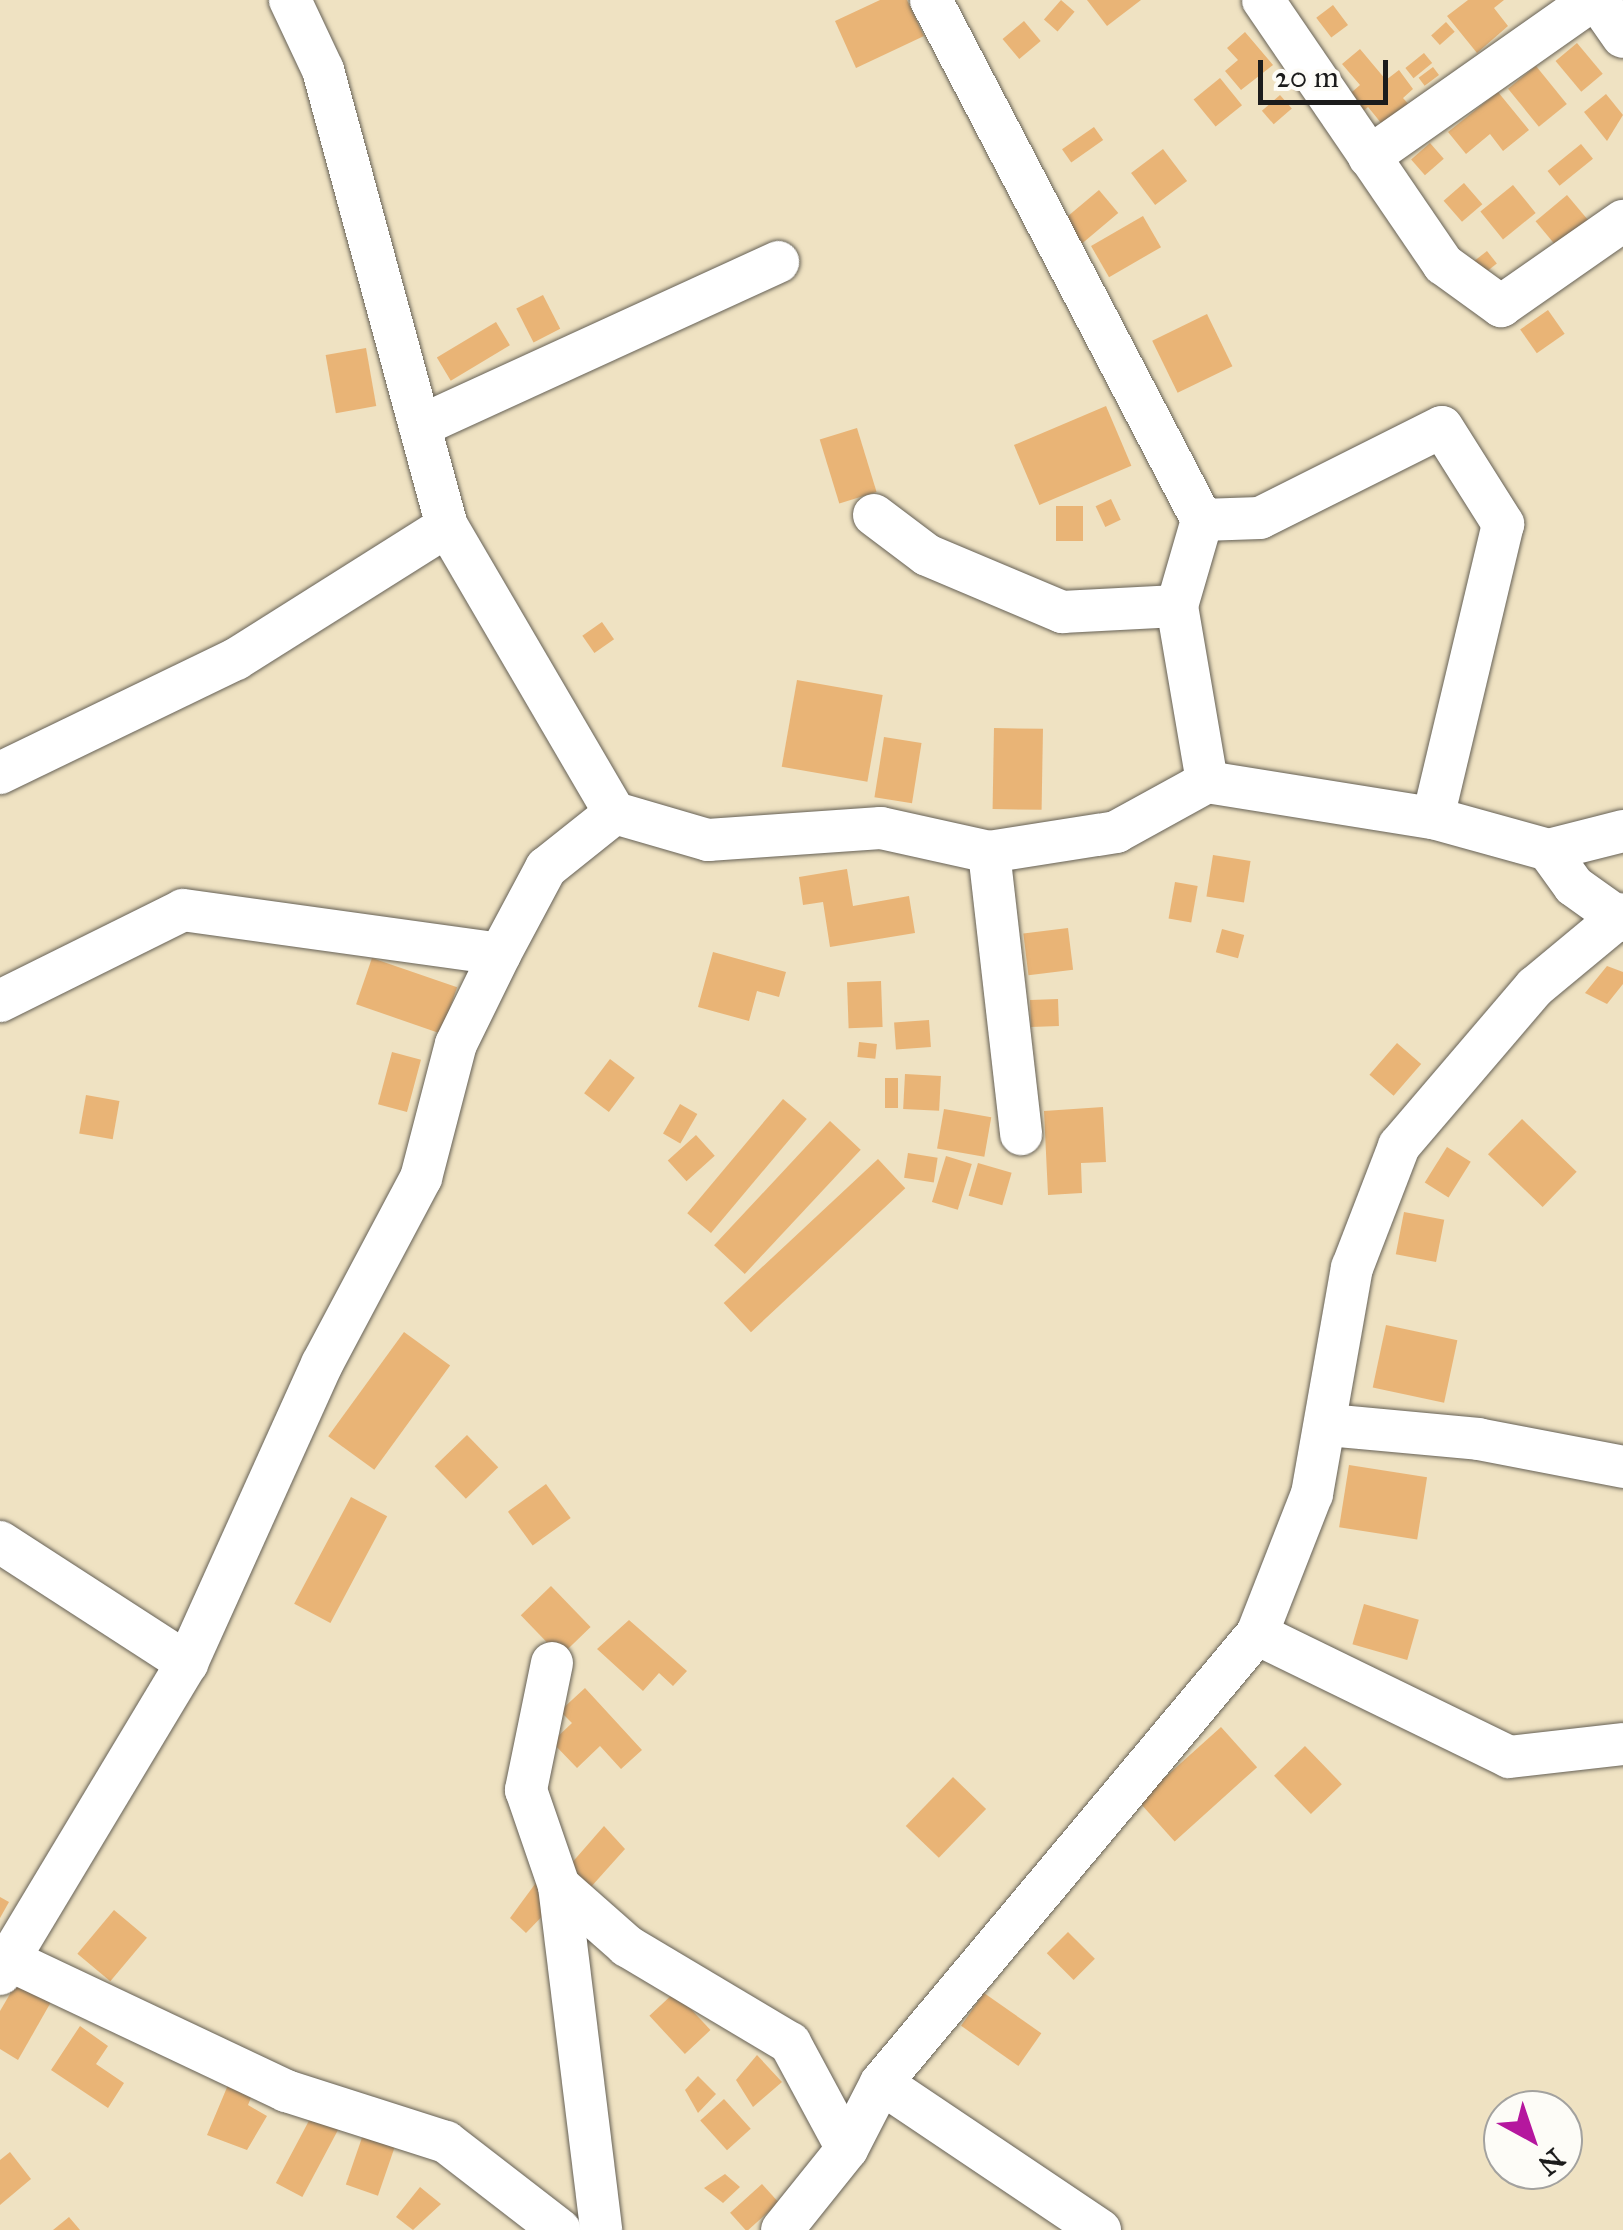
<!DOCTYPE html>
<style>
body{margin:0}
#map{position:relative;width:1623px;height:2230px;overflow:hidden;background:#efe2c2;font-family:"IM FELL Great Primer",serif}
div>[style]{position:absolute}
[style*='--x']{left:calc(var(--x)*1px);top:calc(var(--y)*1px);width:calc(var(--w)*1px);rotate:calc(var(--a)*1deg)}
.building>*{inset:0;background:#e9b476;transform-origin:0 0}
.roads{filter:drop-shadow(0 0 2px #666156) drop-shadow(0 0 2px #666156)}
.minor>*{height:42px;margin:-21px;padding:0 21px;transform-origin:21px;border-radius:21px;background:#fff}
span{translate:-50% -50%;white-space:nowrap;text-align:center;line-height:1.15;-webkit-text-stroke:8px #fdfcf7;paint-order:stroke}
.north{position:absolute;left:1483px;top:2090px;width:100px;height:100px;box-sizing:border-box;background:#fdfcf7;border:2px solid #a3a29f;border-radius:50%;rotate:140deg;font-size:28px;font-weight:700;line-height:40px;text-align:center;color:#1c1c1c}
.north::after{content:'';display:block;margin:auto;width:35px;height:45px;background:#b5179e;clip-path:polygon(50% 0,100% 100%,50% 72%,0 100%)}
.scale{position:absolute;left:1258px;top:60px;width:130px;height:45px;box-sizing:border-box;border:5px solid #1c1c1c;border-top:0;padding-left:12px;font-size:30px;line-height:35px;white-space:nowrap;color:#1c1c1c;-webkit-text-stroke:8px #fdfcf7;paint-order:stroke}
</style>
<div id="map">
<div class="building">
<i style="clip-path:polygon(880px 0,907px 0,924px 36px,856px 68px,835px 21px)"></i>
<i style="left:1061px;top:0;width:18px;height:26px;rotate:41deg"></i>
<i style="clip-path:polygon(1087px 0,1141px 0,1107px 26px)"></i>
<i style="clip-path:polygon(1468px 0,1504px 0,1494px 8px,1508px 26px,1477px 53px,1447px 16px)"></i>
<i style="left:1333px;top:5px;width:25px;height:21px;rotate:53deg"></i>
<i style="left:1024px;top:21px;width:26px;height:28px;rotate:50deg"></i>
<i style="left:1446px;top:22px;width:13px;height:20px;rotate:48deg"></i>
<i style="clip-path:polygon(1245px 32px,1273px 65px,1241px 90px,1225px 71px,1238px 60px,1227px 48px)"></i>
<i style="left:1577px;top:43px;width:40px;height:28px;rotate:50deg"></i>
<i style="clip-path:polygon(1360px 49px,1386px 80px,1399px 70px,1413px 89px,1403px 98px,1412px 108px,1386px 129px,1368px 107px,1357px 117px,1343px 100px,1360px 85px,1342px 64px)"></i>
<i style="left:1424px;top:53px;width:13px;height:24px;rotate:51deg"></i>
<i style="left:1536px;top:66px;width:49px;height:36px;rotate:51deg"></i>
<i style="left:1433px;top:67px;width:10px;height:18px;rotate:53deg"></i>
<i style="left:1220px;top:78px;width:35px;height:34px;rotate:51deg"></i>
<i style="clip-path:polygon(1498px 92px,1529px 130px,1503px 151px,1490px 134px,1466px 154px,1448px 132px)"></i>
<i style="clip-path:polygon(1606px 94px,1623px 115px,1607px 141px,1584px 112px)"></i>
<i style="left:1280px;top:95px;width:18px;height:24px;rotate:49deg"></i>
<i style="left:1094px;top:127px;width:16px;height:39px;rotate:55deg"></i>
<i style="left:1430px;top:143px;width:21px;height:25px;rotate:49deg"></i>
<i style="left:1581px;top:144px;width:19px;height:43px;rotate:51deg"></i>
<i style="left:1163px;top:149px;width:40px;height:40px;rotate:53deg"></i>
<i style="left:1464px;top:183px;width:28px;height:27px;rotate:49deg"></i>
<i style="left:1513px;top:185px;width:36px;height:42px;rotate:51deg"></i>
<i style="left:1099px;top:190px;width:30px;height:52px;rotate:50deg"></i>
<i style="left:1567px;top:195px;width:33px;height:41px;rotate:50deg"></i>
<i style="left:1143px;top:216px;width:36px;height:60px;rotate:60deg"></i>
<i style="left:1487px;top:251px;width:16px;height:21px;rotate:52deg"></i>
<i style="left:543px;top:295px;width:38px;height:30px;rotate:63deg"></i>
<i style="left:1548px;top:310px;width:29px;height:34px;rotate:55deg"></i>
<i style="left:1207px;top:314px;width:58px;height:61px;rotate:64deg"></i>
<i style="left:496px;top:322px;width:27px;height:69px;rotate:59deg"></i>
<i style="left:366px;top:348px;width:59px;height:41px;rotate:80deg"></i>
<i style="left:1106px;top:406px;width:65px;height:100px;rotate:67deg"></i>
<i style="left:857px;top:428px;width:67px;height:39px;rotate:73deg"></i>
<i style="left:1111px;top:499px;width:23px;height:17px;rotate:65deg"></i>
<i style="left:1056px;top:506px;width:27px;height:35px"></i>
<i style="left:602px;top:622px;width:21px;height:24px;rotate:55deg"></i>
<i style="left:797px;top:680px;width:87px;height:88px;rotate:10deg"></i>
<i style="left:994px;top:728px;width:49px;height:81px;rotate:1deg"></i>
<i style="left:884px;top:737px;width:38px;height:61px;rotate:9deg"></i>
<i style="left:1213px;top:855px;width:38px;height:42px;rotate:9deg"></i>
<i style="clip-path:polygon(847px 869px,853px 906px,909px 896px,915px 933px,830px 947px,823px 902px,803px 905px,799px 877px)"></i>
<i style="left:1175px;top:882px;width:23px;height:37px;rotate:10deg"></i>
<i style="left:1068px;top:928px;width:42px;height:45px;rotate:83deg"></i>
<i style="left:1222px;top:929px;width:23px;height:24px;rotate:15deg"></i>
<i style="clip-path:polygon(713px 952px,786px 972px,779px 997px,757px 991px,749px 1021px,698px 1007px)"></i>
<i style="left:372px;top:958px;width:90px;height:49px;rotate:19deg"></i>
<i style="clip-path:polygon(1607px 966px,1623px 972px,1623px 984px,1607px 1004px,1585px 993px)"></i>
<i style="left:881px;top:981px;width:46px;height:34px;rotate:88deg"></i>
<i style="left:1058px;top:999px;width:27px;height:28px;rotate:88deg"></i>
<i style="left:929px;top:1020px;width:27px;height:35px;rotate:86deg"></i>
<i style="left:859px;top:1042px;width:18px;height:15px;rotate:6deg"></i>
<i style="left:1397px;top:1043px;width:32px;height:42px;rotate:41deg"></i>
<i style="left:392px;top:1052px;width:30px;height:54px;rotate:15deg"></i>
<i style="left:610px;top:1059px;width:31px;height:43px;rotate:37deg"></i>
<i style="left:905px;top:1074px;width:36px;height:35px;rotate:3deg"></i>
<i style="left:898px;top:1078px;width:30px;height:13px;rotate:90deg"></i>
<i style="left:86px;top:1095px;width:34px;height:39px;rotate:10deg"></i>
<i style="left:783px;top:1099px;width:31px;height:149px;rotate:40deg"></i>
<i style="left:680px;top:1104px;width:20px;height:34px;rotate:30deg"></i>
<i style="clip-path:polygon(1103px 1107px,1106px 1162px,1081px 1163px,1082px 1193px,1048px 1195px,1044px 1111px)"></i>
<i style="left:944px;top:1109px;width:48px;height:40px;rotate:10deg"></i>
<i style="left:1522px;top:1119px;width:76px;height:49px;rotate:44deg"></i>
<i style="left:830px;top:1121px;width:42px;height:170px;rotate:43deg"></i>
<i style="left:696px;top:1135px;width:28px;height:38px;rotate:48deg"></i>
<i style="left:1447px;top:1147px;width:28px;height:42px;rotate:32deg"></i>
<i style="left:908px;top:1153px;width:30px;height:25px;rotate:9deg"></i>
<i style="left:946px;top:1156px;width:27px;height:48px;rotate:17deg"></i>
<i style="left:878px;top:1159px;width:40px;height:211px;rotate:47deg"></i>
<i style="left:978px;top:1163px;width:35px;height:34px;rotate:16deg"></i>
<i style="left:1404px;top:1212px;width:41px;height:43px;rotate:11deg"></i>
<i style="left:1386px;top:1325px;width:73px;height:64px;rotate:12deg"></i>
<i style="left:404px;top:1332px;width:57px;height:129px;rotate:36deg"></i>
<i style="left:467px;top:1435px;width:45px;height:45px;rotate:46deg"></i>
<i style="left:1349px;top:1465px;width:79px;height:63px;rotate:9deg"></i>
<i style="left:546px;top:1484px;width:42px;height:47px;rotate:54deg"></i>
<i style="left:351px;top:1497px;width:41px;height:121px;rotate:28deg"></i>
<i style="left:551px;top:1586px;width:57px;height:42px;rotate:46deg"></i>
<i style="left:1364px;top:1604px;width:57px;height:42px;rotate:16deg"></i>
<i style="clip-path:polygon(629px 1620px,687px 1671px,673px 1686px,659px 1673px,643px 1691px,597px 1649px)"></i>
<i style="clip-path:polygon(585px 1688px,642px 1750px,621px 1769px,600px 1746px,577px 1768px,552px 1742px,572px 1723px,560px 1711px)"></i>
<i style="left:1221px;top:1727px;width:54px;height:111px;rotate:48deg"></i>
<i style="left:1305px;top:1746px;width:53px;height:43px;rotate:46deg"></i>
<i style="left:953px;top:1777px;width:46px;height:68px;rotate:44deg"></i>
<i style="clip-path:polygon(604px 1826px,625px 1849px,590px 1888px,563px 1873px)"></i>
<i style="clip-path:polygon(538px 1880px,553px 1905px,526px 1933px,510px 1918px)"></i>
<i style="clip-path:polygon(0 1897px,9px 1902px,0 1918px)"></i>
<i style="left:114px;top:1910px;width:43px;height:57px;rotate:40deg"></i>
<i style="left:1068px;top:1932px;width:38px;height:30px;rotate:45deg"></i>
<i style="clip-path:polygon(17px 1982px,51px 2002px,18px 2060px,0 2049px,0 2011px)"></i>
<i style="left:675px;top:1992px;width:52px;height:35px;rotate:47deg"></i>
<i style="left:984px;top:1993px;width:70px;height:40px;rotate:35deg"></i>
<i style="clip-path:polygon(80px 2026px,108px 2046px,96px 2064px,124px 2083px,108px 2108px,51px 2070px)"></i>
<i style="clip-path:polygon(757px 2055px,782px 2082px,753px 2107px,736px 2080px)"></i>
<i style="clip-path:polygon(698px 2076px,716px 2094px,698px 2113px,685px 2090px)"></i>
<i style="clip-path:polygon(228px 2085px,252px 2095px,248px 2105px,267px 2116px,247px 2150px,207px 2135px)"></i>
<i style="left:724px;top:2099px;width:40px;height:32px;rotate:48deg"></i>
<i style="left:312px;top:2115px;width:30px;height:77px;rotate:28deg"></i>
<i style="left:366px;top:2126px;width:34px;height:62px;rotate:19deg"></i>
<i style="clip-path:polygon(10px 2152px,31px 2179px,0 2205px,0 2160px)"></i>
<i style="clip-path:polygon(725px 2174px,740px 2187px,723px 2203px,704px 2188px)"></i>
<i style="left:762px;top:2184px;width:25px;height:43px;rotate:48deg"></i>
<i style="clip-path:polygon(420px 2187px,441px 2204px,413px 2230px,396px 2217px)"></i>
<i style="clip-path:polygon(69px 2217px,80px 2230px,53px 2230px)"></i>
</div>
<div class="roads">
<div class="minor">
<i style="--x:290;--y:0;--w:77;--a:64.8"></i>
<i style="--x:323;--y:70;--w:473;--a:74.8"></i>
<i style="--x:447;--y:526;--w:333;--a:59.7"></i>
<i style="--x:615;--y:813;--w:97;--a:16.2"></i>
<i style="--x:708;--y:840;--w:173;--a:-4"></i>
<i style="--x:881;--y:828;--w:111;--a:12.5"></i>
<i style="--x:989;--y:852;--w:129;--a:-8.9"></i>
<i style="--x:1116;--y:832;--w:104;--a:-28.8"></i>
<i style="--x:1207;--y:782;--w:229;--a:9.1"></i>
<i style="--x:1433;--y:818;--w:119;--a:15.5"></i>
<i style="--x:1548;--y:850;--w:77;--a:-14.2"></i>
<i style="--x:931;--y:0;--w:586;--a:62.47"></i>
<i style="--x:1202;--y:520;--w:58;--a:-2"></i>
<i style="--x:1260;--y:518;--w:203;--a:-26.6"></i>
<i style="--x:1442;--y:427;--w:115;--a:57.8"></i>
<i style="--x:1503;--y:524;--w:302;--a:103.4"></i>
<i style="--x:1263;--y:0;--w:320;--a:55.7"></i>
<i style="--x:1443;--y:264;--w:72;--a:35.9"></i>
<i style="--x:1501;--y:306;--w:149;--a:-34.9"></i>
<i style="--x:1597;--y:0;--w:45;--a:54.9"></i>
<i style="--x:1369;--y:157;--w:273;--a:-35.1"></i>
<i style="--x:420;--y:426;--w:394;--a:-24.6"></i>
<i style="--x:874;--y:515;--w:66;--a:37"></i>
<i style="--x:927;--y:555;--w:147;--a:22.9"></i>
<i style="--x:1062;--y:612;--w:115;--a:-3"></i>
<i style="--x:1177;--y:606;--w:179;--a:80.3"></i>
<i style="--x:1177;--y:606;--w:90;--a:-73.8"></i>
<i style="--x:0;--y:773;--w:262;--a:-25.8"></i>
<i style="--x:236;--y:659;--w:249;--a:-32.2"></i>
<i style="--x:1548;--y:850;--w:44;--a:54.2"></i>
<i style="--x:1574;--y:886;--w:60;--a:35.5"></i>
<i style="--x:989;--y:852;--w:284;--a:83.5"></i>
<i style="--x:0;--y:1001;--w:204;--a:-26.4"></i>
<i style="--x:183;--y:910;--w:320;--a:7.9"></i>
<i style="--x:1328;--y:1425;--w:151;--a:5.3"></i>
<i style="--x:1478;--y:1439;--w:148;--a:10.9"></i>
<i style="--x:0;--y:1542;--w:223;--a:32.9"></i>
<i style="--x:1257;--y:1634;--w:280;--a:26"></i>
<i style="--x:1509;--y:1757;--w:115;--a:-6.5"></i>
<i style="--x:552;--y:1663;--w:130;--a:101.6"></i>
<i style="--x:526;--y:1790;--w:102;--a:71"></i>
<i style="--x:559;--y:1886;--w:91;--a:41.4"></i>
<i style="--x:627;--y:1946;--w:190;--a:30.8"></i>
<i style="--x:790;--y:2043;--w:120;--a:61.7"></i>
<i style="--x:559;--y:1886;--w:347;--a:83"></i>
<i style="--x:7;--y:1959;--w:309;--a:25.3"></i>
<i style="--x:286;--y:2091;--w:168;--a:17.7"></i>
<i style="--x:446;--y:2142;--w:144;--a:37.7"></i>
<i style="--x:0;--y:1974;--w:363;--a:-59"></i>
<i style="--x:187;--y:1663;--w:328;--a:-65.7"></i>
<i style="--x:322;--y:1364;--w:211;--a:-62"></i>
<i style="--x:421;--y:1178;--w:138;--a:-75.4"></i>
<i style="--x:456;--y:1044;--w:100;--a:-63.9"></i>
<i style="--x:500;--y:954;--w:98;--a:-61.9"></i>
<i style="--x:546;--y:868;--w:88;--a:-38.6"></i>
<i style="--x:881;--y:2083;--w:264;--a:33.9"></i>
<i style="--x:782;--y:2230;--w:104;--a:-51.3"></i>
<i style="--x:847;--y:2149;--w:74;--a:-62.7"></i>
<i style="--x:881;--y:2083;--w:586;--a:-50.06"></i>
<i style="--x:1257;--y:1634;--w:150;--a:-68.6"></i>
<i style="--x:1312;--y:1494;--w:230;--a:-80"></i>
<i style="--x:1352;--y:1268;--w:131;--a:-68.9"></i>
<i style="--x:1399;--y:1146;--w:209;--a:-49.5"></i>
<i style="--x:1535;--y:987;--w:114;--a:-39.7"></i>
</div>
</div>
<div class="north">N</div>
<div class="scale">20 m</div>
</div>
